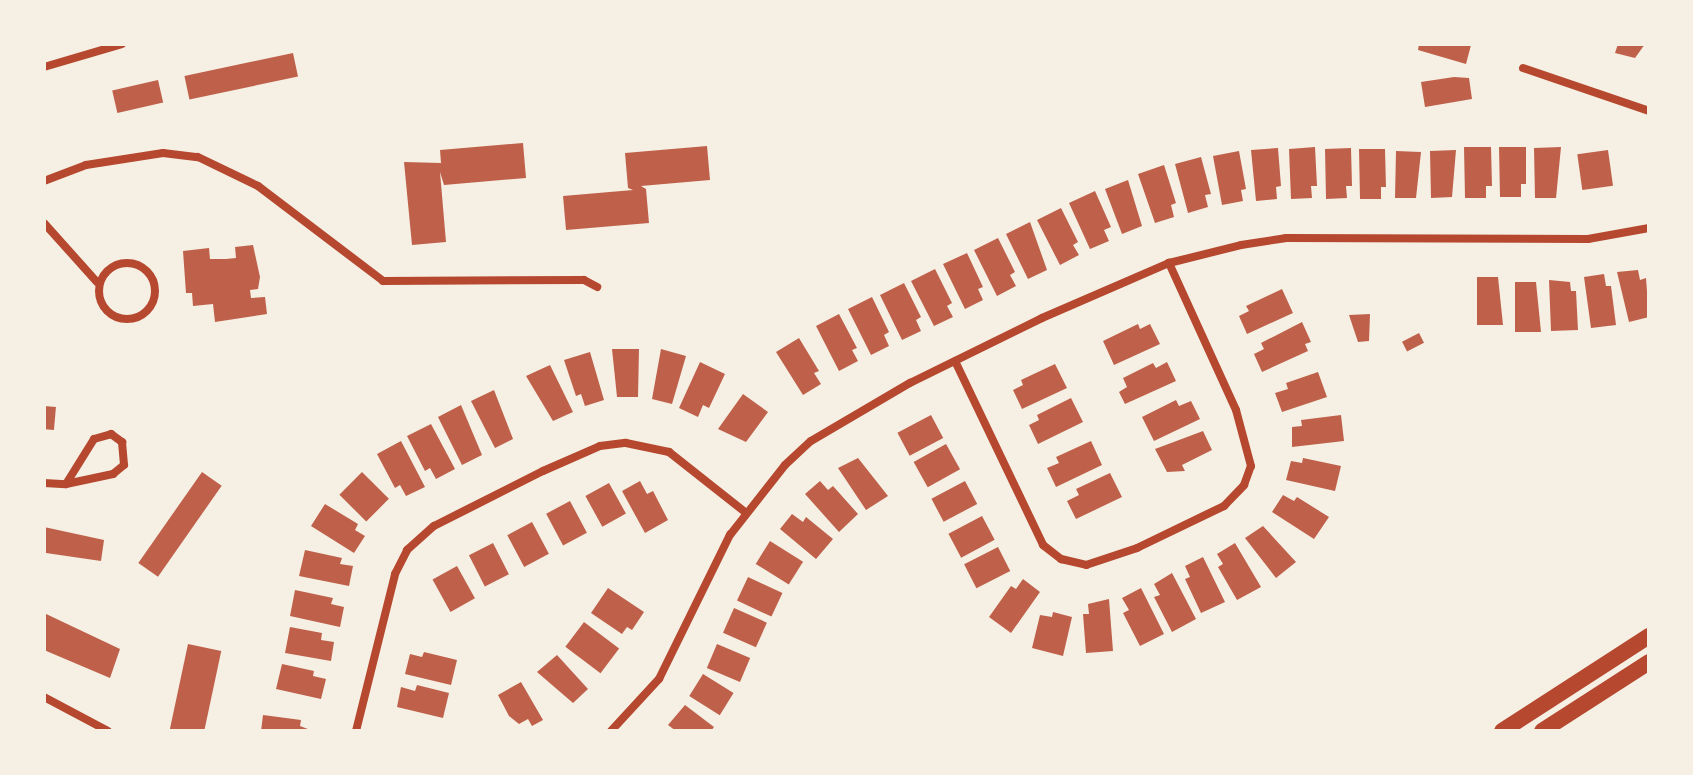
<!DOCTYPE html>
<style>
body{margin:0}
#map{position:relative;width:1693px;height:775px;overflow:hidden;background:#f6efe4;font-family:"Nunito Sans",sans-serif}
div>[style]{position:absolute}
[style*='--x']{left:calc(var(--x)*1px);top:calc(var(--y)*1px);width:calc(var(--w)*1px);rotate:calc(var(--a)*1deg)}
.building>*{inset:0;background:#bf614a;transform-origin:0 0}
.minor>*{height:8px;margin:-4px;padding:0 4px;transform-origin:4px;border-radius:4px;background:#b5482f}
.minor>.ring{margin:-4px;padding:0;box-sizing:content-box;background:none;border:8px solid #b5482f;border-radius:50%}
.trunk>*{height:16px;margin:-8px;padding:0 8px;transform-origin:8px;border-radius:8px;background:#b5482f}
span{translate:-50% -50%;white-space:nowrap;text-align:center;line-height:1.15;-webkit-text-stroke:8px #f6efe4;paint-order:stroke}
.frame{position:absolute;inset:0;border:46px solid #f6efe4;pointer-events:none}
</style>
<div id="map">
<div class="building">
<i style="clip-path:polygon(1419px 44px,1468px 44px,1471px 45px,1466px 64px,1418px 50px)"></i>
<i style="clip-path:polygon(1618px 44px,1645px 44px,1635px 58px,1615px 53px)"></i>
<i style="left:293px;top:53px;width:24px;height:111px;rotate:78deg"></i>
<i style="clip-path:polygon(1454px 77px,1469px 78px,1472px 99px,1425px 107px,1421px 82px)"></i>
<i style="left:158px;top:80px;width:23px;height:47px;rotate:77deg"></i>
<i style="clip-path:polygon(523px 143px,526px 178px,444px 185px,440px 172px,446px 242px,412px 245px,404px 162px,441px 163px,440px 150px)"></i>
<i style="clip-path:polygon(707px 146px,710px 180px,641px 186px,646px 189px,649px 223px,566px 230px,563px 196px,633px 190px,628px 188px,625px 153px)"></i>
<i style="clip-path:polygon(1315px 147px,1317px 186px,1311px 186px,1312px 198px,1291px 199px,1289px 149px)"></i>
<i style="clip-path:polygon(1464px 147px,1491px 147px,1492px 186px,1486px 186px,1486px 198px,1465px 198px)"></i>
<i style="clip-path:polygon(1499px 147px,1526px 147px,1526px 184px,1521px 184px,1521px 197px,1500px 197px)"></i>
<i style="clip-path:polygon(1561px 147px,1556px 198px,1535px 198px,1534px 148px)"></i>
<i style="clip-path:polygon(1278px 148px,1281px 186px,1276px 187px,1277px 199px,1256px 201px,1251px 150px)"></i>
<i style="clip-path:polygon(1351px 148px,1352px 186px,1346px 186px,1347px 198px,1326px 199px,1325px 149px)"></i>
<i style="clip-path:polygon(1359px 149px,1385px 149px,1386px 187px,1381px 187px,1381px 199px,1360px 199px)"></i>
<i style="clip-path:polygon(1456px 150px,1452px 197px,1431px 198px,1430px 151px)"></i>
<i style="left:1608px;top:150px;width:36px;height:31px;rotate:82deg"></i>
<i style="clip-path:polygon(1239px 151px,1246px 189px,1241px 190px,1243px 201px,1222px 205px,1213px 156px)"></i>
<i style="clip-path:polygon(1396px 151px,1421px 152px,1416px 198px,1395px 198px)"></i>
<i style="clip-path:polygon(1201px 157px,1211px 194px,1205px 195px,1208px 207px,1188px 213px,1175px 164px)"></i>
<i style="clip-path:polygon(1164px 165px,1176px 203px,1171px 205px,1174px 217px,1155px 223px,1138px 174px)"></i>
<i style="clip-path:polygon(1128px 180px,1142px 226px,1122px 234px,1105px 189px)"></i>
<i style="clip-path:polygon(1095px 191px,1111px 227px,1104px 230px,1109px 241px,1090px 249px,1069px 203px)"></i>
<i style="clip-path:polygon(1061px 208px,1078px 242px,1073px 245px,1079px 255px,1060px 265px,1037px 220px)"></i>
<i style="clip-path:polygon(1030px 222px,1047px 270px,1028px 279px,1006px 234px)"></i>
<i style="clip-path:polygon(998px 238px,1015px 272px,1010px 275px,1016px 286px,997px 296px,974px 250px)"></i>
<i style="clip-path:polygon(253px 245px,260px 277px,258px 289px,250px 290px,251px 298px,265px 297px,267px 314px,215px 322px,213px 304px,193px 306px,192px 293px,186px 293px,183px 251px,209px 248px,210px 259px,226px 259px,236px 258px,235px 247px)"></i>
<i style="clip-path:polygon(967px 253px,983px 287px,978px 289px,983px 300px,965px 309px,943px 264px)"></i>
<i style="clip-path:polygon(935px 269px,952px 303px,947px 306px,953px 317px,934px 326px,911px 281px)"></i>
<i style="clip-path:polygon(1638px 270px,1640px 280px,1646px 278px,1649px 317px,1629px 322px,1617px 272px)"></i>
<i style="clip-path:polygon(1604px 274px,1606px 286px,1611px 286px,1616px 325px,1591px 328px,1584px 277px)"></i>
<i style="clip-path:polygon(1477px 277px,1498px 277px,1503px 325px,1477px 325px)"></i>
<i style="clip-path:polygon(1549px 280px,1570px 282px,1571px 291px,1576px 291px,1578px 330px,1551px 331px)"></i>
<i style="clip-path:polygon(1515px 282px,1536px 282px,1541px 332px,1515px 332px)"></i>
<i style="clip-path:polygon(904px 283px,921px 317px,916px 320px,921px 331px,902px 340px,880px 295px)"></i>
<i style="clip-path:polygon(1282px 289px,1293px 313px,1247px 334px,1239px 316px,1249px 311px,1246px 306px)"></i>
<i style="clip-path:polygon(872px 297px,889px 332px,884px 335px,889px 346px,871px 355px,848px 309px)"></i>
<i style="clip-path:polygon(839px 314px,857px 348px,852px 350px,858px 361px,839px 371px,816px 326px)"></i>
<i style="clip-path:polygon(1370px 314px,1369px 341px,1358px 342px,1349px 315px)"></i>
<i style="clip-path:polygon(1302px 322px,1311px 342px,1305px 344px,1308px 351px,1262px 372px,1254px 354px,1264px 349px,1261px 343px)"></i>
<i style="clip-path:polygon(1138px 324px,1140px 329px,1150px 324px,1160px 344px,1114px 365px,1103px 341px)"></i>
<i style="left:1419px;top:333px;width:11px;height:19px;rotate:63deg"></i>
<i style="clip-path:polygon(799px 338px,819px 371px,814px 373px,821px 384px,803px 395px,776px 352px)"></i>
<i style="clip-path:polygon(612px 349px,639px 349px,638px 397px,617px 397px)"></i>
<i style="clip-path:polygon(661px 349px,686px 356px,672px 404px,652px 399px)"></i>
<i style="clip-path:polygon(590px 352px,604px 400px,585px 406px,581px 394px,576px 396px,564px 360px)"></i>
<i style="clip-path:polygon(700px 362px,725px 374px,709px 408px,703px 405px,698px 417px,679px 408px)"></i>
<i style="clip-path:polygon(1167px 362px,1176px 381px,1125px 404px,1119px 392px,1127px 387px,1123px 378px,1153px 363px,1156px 368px)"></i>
<i style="clip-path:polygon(1055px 364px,1067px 388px,1022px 409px,1013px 390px,1023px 385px,1021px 380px)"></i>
<i style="clip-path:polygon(550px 365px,573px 412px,553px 421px,526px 376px)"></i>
<i style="clip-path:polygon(1318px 372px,1327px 397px,1282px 412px,1275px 393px,1288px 389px,1286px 383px)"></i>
<i style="clip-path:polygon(494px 390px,513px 439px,495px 448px,471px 401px)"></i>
<i style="clip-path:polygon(743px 394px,768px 412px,746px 442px,718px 429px)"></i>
<i style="clip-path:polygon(1071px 398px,1083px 422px,1038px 444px,1029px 425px,1039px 420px,1037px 415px)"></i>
<i style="clip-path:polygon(1176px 400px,1179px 406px,1191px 401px,1200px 419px,1154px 441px,1142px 417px)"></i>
<i style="clip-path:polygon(461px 405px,482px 455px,462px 465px,438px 417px)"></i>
<i style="left:44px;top:406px;width:12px;height:23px;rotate:5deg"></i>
<i style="left:931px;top:415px;width:26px;height:38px;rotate:62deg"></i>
<i style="clip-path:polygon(1341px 415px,1344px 441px,1292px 447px,1292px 427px,1302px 426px,1301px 420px)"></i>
<i style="clip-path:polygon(431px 424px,455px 469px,436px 479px,430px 468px,425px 471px,407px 436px)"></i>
<i style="clip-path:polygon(1203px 431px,1212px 450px,1182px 465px,1185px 471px,1167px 472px,1155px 449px)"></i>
<i style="clip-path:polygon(401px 441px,425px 487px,406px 496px,400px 485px,395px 488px,377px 454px)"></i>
<i style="clip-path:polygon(1091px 441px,1102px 465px,1056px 487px,1047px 468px,1059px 463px,1056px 457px)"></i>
<i style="left:946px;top:444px;width:29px;height:37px;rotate:61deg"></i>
<i style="clip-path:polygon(858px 458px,888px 496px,866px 510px,838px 468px)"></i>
<i style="clip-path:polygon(1303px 458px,1341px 466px,1335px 491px,1286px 480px,1291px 461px,1302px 463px)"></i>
<i style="left:202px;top:472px;width:24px;height:111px;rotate:35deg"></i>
<i style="left:362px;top:472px;width:38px;height:32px;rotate:45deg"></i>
<i style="clip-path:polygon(1110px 473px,1122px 497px,1076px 519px,1067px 501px,1079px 495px,1076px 489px)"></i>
<i style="clip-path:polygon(640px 481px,647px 494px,653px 491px,668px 520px,645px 533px,622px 491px)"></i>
<i style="clip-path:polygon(820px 481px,828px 490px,833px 486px,858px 514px,839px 532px,805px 494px)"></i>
<i style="left:965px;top:481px;width:26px;height:38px;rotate:62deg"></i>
<i style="left:609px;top:483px;width:35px;height:27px;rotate:61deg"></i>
<i style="clip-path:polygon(1283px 495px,1294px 501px,1297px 497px,1329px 517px,1314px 539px,1272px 512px)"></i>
<i style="left:570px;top:501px;width:36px;height:27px;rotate:62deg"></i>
<i style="clip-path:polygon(325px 504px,358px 524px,355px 530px,365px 536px,354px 553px,311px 526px)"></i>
<i style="clip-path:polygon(792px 514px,803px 522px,806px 517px,833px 539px,816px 559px,780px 529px)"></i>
<i style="left:982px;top:516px;width:27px;height:38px;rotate:62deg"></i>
<i style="left:532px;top:522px;width:36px;height:28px;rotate:62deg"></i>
<i style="clip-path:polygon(1263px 526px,1296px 562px,1276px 578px,1245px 538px)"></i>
<i style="clip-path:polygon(44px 527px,104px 540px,101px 561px,46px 553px)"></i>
<i style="left:770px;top:541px;width:39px;height:27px;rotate:32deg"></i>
<i style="left:493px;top:543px;width:35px;height:27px;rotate:63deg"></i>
<i style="clip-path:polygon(1235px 543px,1261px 587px,1237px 600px,1218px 567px,1223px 564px,1217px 554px)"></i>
<i style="left:998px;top:547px;width:27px;height:38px;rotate:63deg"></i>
<i style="clip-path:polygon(305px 550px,342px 558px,340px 564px,353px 566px,349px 586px,299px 576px)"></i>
<i style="clip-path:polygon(1203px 557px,1225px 602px,1201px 613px,1185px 579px,1190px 577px,1185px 566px)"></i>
<i style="left:457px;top:566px;width:37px;height:28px;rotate:61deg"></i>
<i style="clip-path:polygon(1172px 573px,1196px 619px,1172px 632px,1154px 597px,1160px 595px,1154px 584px)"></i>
<i style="left:748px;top:577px;width:38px;height:26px;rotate:25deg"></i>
<i style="clip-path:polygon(1023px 579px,1040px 592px,1011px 633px,989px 617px,1011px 586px,1016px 589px)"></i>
<i style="clip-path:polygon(608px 588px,644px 612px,632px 630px,627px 627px,622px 634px,591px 613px)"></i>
<i style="clip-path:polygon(1141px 588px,1164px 634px,1140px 646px,1123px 613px,1129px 610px,1122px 598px)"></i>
<i style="clip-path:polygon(295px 590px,333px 598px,331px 604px,344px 607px,340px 627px,290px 616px)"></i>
<i style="clip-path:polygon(1109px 599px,1113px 651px,1086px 653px,1083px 614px,1089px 614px,1088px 604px)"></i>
<i style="left:734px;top:608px;width:36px;height:27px;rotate:24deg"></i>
<i style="clip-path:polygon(1053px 612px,1072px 617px,1063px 656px,1032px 648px,1040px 615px,1052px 617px)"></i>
<i style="clip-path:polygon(44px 613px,120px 649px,110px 678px,44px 650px)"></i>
<i style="left:584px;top:622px;width:44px;height:31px;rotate:37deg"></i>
<i style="clip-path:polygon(290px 627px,322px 633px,321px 640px,334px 642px,331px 661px,285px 653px)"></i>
<i style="left:188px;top:644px;width:34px;height:89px;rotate:12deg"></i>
<i style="left:717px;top:644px;width:36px;height:26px;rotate:23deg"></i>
<i style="clip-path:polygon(424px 652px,457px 660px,451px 685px,405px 674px,410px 654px,422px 657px)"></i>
<i style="clip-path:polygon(557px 655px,588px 689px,573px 703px,537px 672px)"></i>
<i style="clip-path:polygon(282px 664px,314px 671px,313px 676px,326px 679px,321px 699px,276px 689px)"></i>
<i style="left:703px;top:674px;width:36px;height:26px;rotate:32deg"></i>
<i style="clip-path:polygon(521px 682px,543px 720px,532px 726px,528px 719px,519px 724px,509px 716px,498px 695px)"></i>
<i style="clip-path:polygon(417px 685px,449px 693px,443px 718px,397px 707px,401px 687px,415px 691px)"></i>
<i style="clip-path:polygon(685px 705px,714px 727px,711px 731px,676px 731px,668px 725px)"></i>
<i style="clip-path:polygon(263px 715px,301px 720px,300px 726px,313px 731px,261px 731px)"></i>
</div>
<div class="minor">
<i style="--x:44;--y:67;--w:81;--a:-16.4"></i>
<i style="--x:1523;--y:68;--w:133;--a:18.8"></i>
<i style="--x:44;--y:181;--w:45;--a:-20.9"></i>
<i style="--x:86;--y:165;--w:78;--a:-8.9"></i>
<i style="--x:163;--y:153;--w:35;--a:7"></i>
<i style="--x:198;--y:157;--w:67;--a:25.8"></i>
<i style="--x:258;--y:186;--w:157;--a:37.2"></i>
<i style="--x:383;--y:281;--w:201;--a:-0.3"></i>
<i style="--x:584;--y:280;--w:15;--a:28"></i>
<i style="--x:44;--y:223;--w:79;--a:48.1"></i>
<i class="ring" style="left:99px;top:263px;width:48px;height:48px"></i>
<i style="--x:955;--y:361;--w:204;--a:64.4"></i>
<i style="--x:1043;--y:545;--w:23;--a:38"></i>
<i style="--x:1061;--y:559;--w:26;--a:13"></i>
<i style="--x:1086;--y:565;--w:54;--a:-18.4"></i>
<i style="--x:1137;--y:548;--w:97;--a:-25.8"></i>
<i style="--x:1224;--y:506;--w:29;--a:-46"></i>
<i style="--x:1244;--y:485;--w:20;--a:-70"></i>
<i style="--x:1251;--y:466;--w:58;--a:-105"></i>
<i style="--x:1236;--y:410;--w:162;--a:-114.5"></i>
<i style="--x:111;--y:434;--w:14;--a:36"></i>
<i style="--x:122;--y:442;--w:23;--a:85"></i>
<i style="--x:124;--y:465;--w:14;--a:141"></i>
<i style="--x:113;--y:474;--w:48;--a:168"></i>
<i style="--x:66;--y:484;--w:53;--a:-58.1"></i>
<i style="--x:94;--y:439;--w:18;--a:-16"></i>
<i style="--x:44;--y:483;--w:22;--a:3"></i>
<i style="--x:44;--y:697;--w:72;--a:28"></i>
<i style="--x:356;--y:731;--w:162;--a:-76"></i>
<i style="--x:395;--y:574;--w:27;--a:-63"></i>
<i style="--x:407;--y:550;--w:36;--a:-42"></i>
<i style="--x:434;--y:526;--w:122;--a:-26.8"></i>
<i style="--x:543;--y:471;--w:62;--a:-23.7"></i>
<i style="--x:600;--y:446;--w:26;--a:-7"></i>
<i style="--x:626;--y:443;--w:44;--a:11.8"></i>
<i style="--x:669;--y:452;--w:97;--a:38.3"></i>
<i style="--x:611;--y:731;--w:71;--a:-47.3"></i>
<i style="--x:659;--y:679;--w:161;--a:-63.8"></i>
<i style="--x:730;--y:535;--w:89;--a:-51.8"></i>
<i style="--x:785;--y:465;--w:35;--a:-43"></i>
<i style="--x:811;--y:441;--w:115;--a:-30.4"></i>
<i style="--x:910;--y:383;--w:147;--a:-26.2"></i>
<i style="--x:1042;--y:318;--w:138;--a:-23.4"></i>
<i style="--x:1169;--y:263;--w:74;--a:-14"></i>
<i style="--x:1241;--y:245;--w:46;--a:-8.8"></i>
<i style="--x:1286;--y:238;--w:302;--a:0.2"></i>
<i style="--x:1588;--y:239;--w:62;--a:-10.2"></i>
</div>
<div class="trunk">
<i style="--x:1502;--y:731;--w:175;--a:-32.9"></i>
<i style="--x:1542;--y:731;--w:127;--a:-32.8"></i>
</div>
<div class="frame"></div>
</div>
